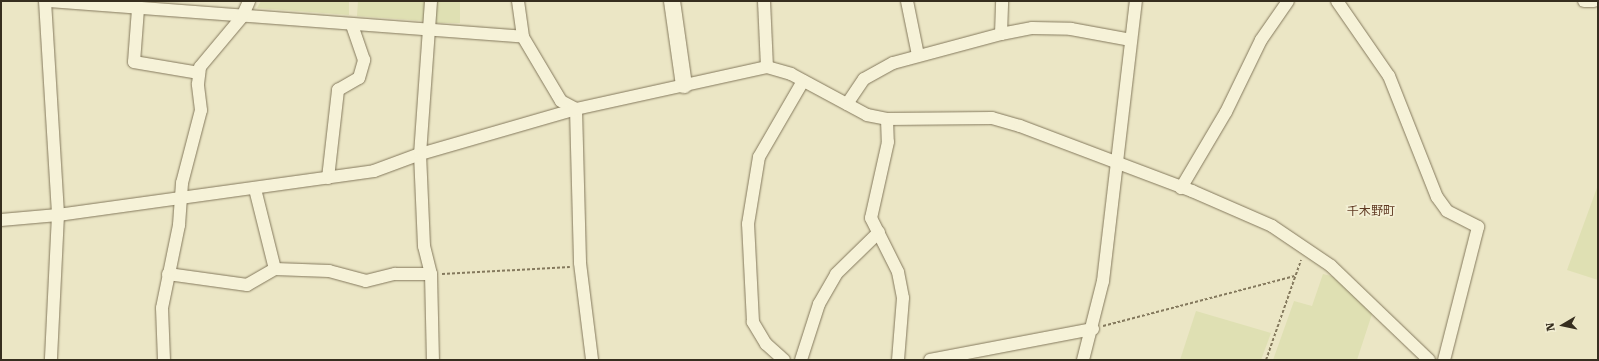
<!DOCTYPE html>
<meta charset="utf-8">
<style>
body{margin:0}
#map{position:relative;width:1599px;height:361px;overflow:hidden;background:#ebe6c5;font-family:"Roboto Serif","Noto Sans JP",serif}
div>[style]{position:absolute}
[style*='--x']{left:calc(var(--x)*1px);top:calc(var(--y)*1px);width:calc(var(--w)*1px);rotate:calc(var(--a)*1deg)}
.farmland>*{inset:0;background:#dfe0b3;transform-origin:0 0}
.path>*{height:2px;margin-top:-1px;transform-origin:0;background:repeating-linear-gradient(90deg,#84795d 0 3px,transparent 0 5px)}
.roads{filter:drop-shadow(0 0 1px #84795d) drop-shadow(0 0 1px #84795d)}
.minor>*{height:12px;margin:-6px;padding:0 6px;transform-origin:6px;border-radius:6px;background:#f6f2d8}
.tertiary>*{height:16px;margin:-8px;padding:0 8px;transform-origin:8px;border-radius:8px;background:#f6f2d8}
span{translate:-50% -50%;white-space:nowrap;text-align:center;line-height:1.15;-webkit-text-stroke:3.5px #f3efd4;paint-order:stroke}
.quarter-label{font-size:12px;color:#5f3922}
.frame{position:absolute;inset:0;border:2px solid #362e1f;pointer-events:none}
.north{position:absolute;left:1543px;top:305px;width:40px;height:40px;-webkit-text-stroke:3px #f3efd4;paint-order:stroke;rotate:261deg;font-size:11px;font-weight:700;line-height:16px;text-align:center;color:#362e1f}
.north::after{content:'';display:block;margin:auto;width:14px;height:18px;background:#362e1f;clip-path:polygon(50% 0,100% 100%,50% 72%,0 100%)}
</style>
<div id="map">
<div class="farmland">
<i style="clip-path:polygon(261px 1px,349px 1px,349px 15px,257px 8px)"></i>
<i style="clip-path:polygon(358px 1px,426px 1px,425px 21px,357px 16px)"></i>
<i style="left:436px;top:1px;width:24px;height:22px"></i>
<i style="clip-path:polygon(1598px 185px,1598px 280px,1567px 270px)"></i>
<i style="clip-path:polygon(1323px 274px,1335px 277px,1372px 314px,1357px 360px,1273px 360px,1294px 301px,1312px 306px)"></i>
<i style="clip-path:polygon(1196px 311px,1271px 333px,1261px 360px,1180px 360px)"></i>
</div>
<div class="path">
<i style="--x:442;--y:274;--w:128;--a:-3.1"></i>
<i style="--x:1103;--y:326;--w:198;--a:-14.6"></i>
<i style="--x:1266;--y:360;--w:106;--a:-70.7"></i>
</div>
<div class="roads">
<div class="minor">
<i style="--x:45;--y:1;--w:214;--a:86.5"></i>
<i style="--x:58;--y:215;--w:145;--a:92.8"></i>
<i style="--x:49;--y:1;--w:475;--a:4.3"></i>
<i style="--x:431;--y:1;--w:153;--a:94.1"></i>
<i style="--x:420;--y:154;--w:92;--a:87.5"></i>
<i style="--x:424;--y:246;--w:29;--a:76"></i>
<i style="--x:431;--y:274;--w:86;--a:88.7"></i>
<i style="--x:518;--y:1;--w:36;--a:82"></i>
<i style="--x:523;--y:37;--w:74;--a:59.3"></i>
<i style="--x:561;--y:101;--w:17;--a:28"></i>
<i style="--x:764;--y:1;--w:66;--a:87.4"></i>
<i style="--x:907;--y:1;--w:55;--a:78.5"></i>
<i style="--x:1337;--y:1;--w:91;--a:55.3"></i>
<i style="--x:1389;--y:76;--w:130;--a:68.4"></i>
<i style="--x:1437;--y:197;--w:17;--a:54"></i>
<i style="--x:1447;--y:211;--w:35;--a:27"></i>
<i style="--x:1478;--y:227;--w:137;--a:104.3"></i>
<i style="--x:1584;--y:1;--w:10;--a:0"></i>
<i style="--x:138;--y:9;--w:53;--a:94.3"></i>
<i style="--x:134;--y:62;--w:66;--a:9.6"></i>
<i style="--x:1001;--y:34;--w:33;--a:-88"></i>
<i style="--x:847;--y:104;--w:30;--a:-56"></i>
<i style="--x:864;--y:79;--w:33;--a:-29"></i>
<i style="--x:893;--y:63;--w:112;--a:-15"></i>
<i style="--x:1001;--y:34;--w:32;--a:-11"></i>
<i style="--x:1032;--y:28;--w:39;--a:1"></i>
<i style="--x:1071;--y:29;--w:61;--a:10.4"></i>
<i style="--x:576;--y:109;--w:154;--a:88.5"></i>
<i style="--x:580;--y:263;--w:98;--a:82.9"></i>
<i style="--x:887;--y:119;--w:23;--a:88"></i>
<i style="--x:888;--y:142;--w:78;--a:102.6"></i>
<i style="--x:871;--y:218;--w:60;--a:63.4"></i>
<i style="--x:898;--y:272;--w:26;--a:79"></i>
<i style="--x:903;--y:298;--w:62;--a:94.6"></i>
<i style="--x:328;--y:178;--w:89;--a:-83.5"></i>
<i style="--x:338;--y:90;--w:24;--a:-30"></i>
<i style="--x:359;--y:78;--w:19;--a:-74"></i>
<i style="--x:364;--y:60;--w:37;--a:-109"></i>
<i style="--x:1181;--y:188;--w:88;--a:-59.4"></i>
<i style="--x:1226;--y:112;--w:80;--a:-64.1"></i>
<i style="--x:1261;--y:40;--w:47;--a:-55.3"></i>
<i style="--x:255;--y:189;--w:82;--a:76"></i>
<i style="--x:1;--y:220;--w:57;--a:-5"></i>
<i style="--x:58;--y:215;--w:319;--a:-7.9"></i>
<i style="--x:374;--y:171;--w:49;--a:-20.3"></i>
<i style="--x:420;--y:154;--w:162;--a:-16.1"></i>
<i style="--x:576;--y:109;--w:196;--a:-12.4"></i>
<i style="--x:767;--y:67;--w:25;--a:16"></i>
<i style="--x:791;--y:74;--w:86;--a:28.3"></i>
<i style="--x:867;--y:115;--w:20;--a:11"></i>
<i style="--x:887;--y:119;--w:105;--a:-0.5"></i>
<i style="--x:992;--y:118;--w:29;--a:16"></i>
<i style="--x:1020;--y:126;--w:184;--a:20.7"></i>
<i style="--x:1192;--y:191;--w:87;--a:23.6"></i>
<i style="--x:1272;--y:226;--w:71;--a:34.1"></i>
<i style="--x:1331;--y:266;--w:136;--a:43.8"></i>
<i style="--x:168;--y:274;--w:80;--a:7.9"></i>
<i style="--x:247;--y:285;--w:32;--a:-30"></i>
<i style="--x:275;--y:269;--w:54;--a:2.1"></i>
<i style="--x:329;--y:271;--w:38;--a:15"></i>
<i style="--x:366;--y:281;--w:30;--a:-14"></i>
<i style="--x:395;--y:274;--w:36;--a:0"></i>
<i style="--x:164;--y:360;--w:52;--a:-92.2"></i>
<i style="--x:162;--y:308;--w:85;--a:-78.4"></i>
<i style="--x:179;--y:225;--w:42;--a:-85.9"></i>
<i style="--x:182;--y:183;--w:75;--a:-75.4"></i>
<i style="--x:201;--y:110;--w:26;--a:-97"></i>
<i style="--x:198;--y:84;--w:17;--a:-83"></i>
<i style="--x:200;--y:67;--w:65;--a:-50"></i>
<i style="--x:242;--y:17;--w:17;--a:-66"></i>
<i style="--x:784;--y:360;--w:24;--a:-138"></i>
<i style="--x:766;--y:344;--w:26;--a:-121"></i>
<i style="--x:753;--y:322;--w:98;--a:-92.9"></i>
<i style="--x:748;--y:224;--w:68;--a:-80.7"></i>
<i style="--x:759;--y:157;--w:88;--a:-59.9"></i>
<i style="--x:801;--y:360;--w:59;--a:-72.2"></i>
<i style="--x:819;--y:304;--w:34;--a:-60"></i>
<i style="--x:836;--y:274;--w:60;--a:-44.3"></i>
<i style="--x:930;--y:360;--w:166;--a:-10.8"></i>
<i style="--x:1083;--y:360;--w:81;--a:-75.8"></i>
<i style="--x:1103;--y:281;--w:282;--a:-83.3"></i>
</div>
<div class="tertiary">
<i style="--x:672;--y:1;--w:85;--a:81.9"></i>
</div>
</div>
<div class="quarter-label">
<span style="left:1371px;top:212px">千木野町</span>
</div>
<div class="frame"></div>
<div class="north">N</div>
</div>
